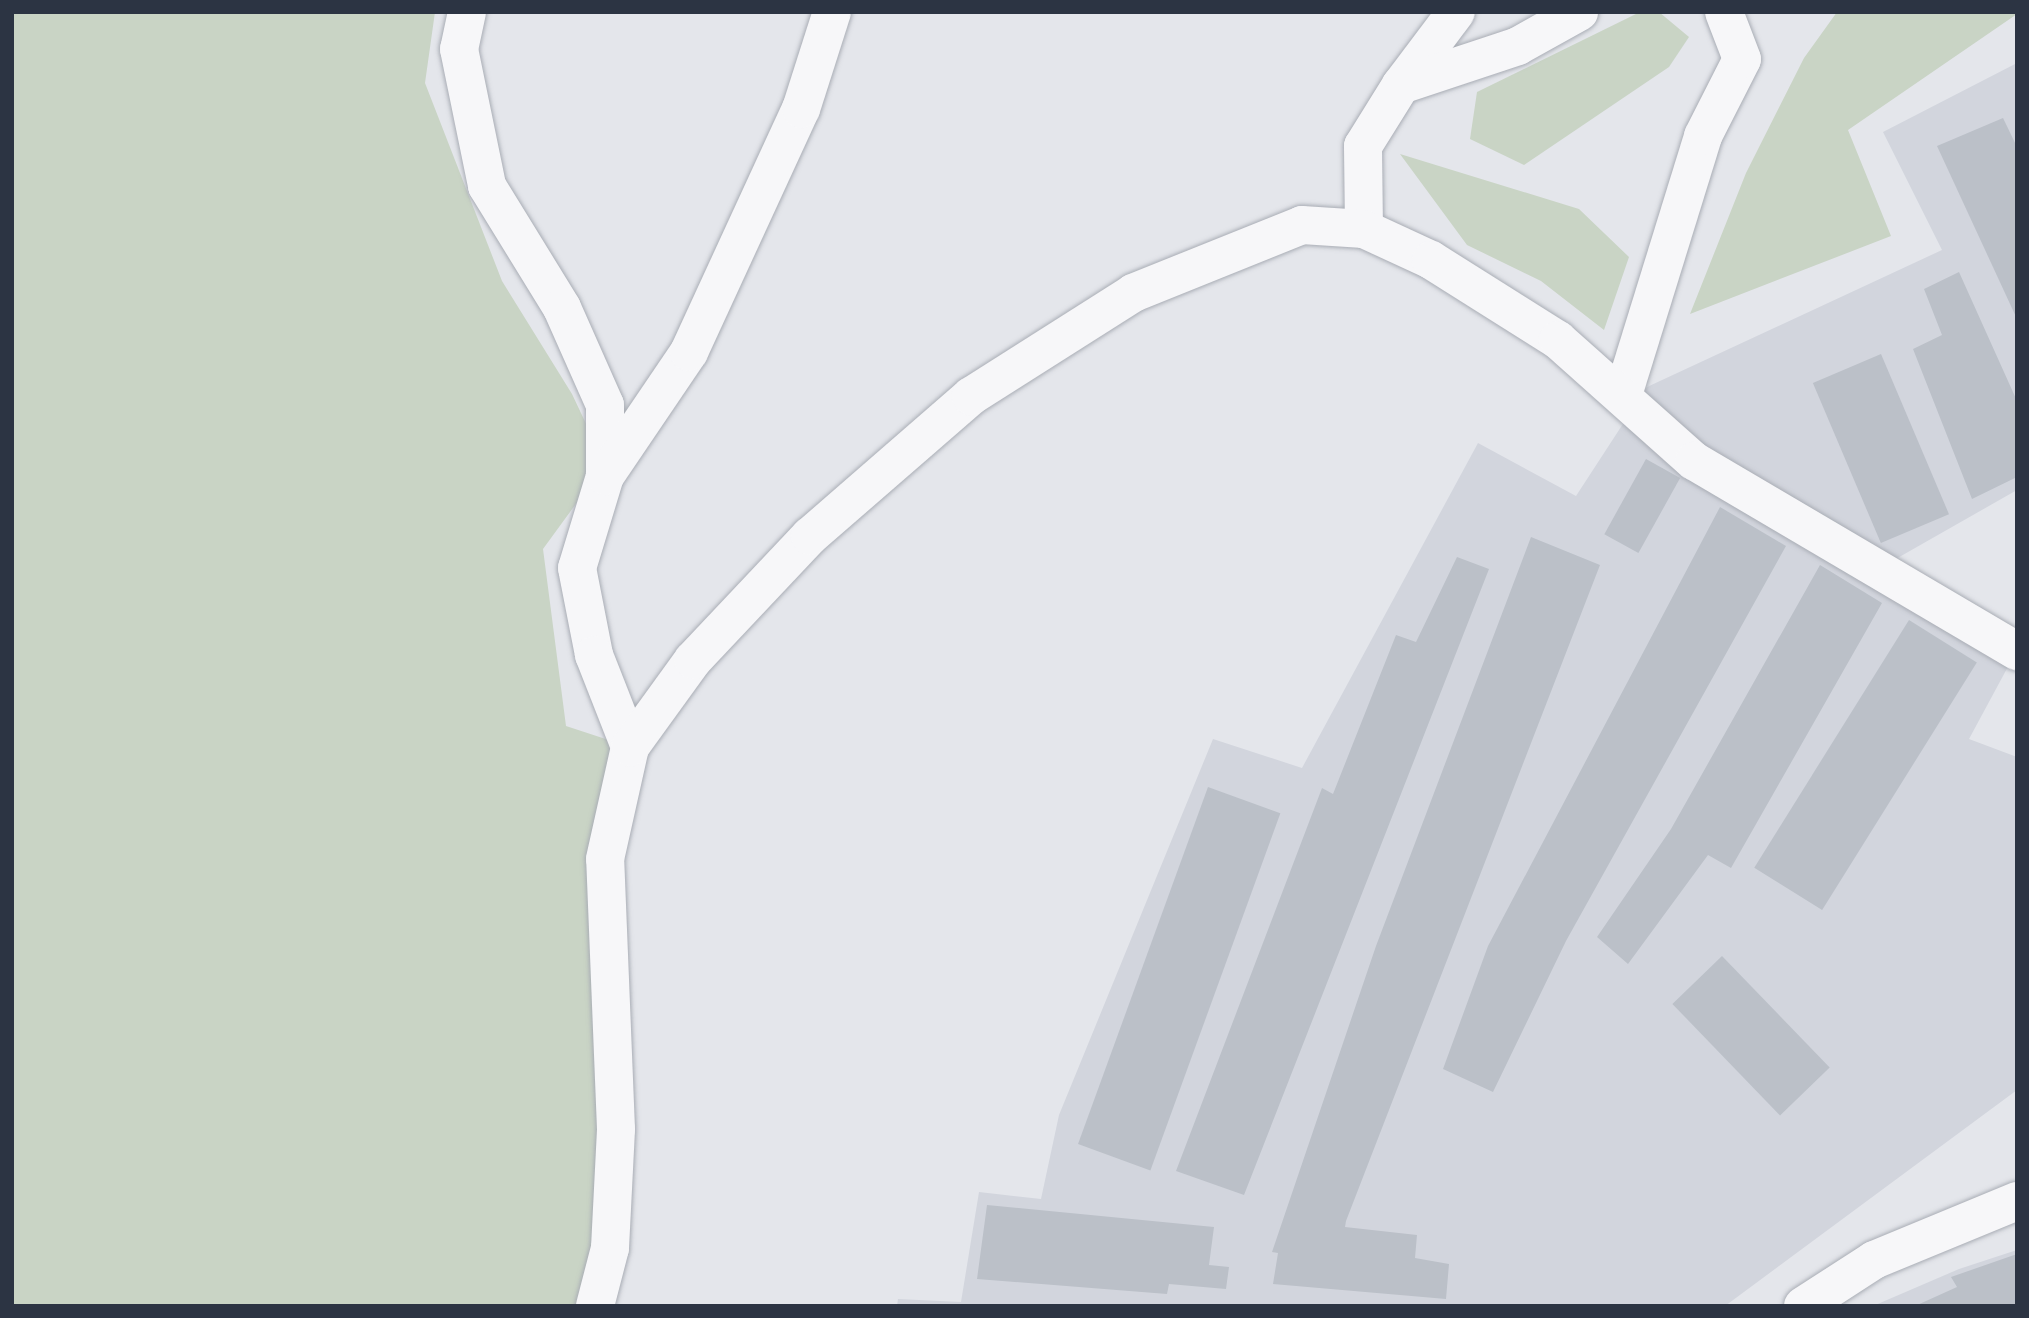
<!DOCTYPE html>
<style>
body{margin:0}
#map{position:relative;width:2029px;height:1318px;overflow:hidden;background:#e4e6eb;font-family:"DM Sans",sans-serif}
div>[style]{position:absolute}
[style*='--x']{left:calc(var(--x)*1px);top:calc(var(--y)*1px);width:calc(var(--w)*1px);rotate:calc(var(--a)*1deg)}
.built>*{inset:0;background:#d2d5dd}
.green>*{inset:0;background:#c9d4c5}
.building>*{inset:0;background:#bbc0c8;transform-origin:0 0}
.roads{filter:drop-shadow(0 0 2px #a9adb5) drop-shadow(0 0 2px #a9adb5)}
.minor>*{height:38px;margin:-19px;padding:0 19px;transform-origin:19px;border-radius:19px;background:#f7f7f9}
span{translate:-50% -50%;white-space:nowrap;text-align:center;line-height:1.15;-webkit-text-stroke:5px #f4f5f8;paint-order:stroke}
.frame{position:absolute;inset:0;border:14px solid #2c3443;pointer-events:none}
</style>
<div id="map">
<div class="built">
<i style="clip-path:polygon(2017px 63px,2017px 490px,1894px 560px,2017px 650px,1969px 739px,2017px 757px,2017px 1090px,1725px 1306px,897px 1306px,898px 1299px,961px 1302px,979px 1192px,1041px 1199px,1059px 1115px,1213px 739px,1302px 768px,1478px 443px,1576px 496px,1647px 387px,1942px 250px,1883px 132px)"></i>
<i style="clip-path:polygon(2017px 1250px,2017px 1306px,1873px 1306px,1959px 1269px)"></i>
</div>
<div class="green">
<i style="clip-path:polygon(12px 12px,435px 12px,425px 83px,502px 281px,572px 394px,605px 464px,543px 549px,566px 726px,630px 747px,595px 1306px,12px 1306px)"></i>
<i style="clip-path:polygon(1640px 12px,1659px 12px,1689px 37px,1669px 67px,1524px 165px,1470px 139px,1477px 92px)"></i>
<i style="clip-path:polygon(1837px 12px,2017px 14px,1848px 130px,1891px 236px,1690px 314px,1746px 173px,1804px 58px)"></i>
<i style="clip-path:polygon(1400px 154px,1579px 209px,1629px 257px,1604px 330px,1541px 281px,1467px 245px)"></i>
</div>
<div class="building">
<i style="clip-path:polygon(2003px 118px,2017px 147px,2017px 319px,1937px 146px)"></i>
<i style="clip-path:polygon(1959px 272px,2017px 401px,2017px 477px,1972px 499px,1913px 349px,1942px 335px,1924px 289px)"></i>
<i style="left:1881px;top:354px;width:174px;height:74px;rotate:67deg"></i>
<i style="left:1646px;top:459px;width:39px;height:86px;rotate:29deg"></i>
<i style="clip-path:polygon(1720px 507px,1786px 546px,1566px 941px,1493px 1092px,1443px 1069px,1488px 946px)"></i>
<i style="clip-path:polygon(1531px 537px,1600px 565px,1346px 1221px,1345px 1227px,1417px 1235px,1415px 1258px,1449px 1264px,1446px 1299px,1273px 1284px,1278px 1253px,1272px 1252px,1376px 946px)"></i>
<i style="clip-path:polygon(1457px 557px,1489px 569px,1244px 1195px,1176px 1171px,1322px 788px,1333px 794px,1396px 635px,1416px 642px)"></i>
<i style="clip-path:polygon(1820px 565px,1882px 603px,1731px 868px,1708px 855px,1628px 964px,1597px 937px,1671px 829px)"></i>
<i style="left:1909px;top:620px;width:80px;height:292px;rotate:32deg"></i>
<i style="left:1208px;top:787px;width:77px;height:380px;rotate:20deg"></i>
<i style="left:1722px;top:956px;width:155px;height:69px;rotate:46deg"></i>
<i style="clip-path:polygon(987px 1205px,1214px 1227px,1209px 1265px,1229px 1267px,1226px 1289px,1169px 1284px,1167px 1294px,977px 1279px)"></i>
<i style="clip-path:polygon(2017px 1254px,2017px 1306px,1915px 1306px,1957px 1287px,1951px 1277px)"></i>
</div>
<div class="roads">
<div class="minor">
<i style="--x:467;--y:12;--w:38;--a:102"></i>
<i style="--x:459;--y:49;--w:140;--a:78.4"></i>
<i style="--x:487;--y:186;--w:143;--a:58.4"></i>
<i style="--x:562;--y:308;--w:106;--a:66.1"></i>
<i style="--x:605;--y:405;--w:71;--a:90"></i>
<i style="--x:605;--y:476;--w:96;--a:106.9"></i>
<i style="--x:577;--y:568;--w:89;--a:78.9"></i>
<i style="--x:594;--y:655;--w:99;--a:68.6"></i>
<i style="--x:1401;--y:85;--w:91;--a:-53"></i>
<i style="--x:1364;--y:229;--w:83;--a:-90.7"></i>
<i style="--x:1363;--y:146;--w:72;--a:-58.1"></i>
<i style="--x:1401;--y:85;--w:123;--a:-18.4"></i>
<i style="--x:1518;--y:46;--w:70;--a:-29.1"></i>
<i style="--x:1623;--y:395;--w:271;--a:-72.8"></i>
<i style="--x:1703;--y:136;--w:86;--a:-63.1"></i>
<i style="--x:1742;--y:59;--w:50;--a:-111"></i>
<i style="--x:605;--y:476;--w:150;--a:-55.9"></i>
<i style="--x:689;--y:352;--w:268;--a:-65.3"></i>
<i style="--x:801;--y:109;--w:102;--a:-72.3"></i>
<i style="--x:595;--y:1306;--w:60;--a:-75.5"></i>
<i style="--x:610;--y:1248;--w:119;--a:-87.1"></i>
<i style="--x:616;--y:1129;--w:270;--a:-92.3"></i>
<i style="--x:605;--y:859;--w:115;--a:-77.4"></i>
<i style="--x:630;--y:747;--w:107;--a:-54.1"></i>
<i style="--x:693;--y:660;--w:170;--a:-46.7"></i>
<i style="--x:810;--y:536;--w:213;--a:-41"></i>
<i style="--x:971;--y:396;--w:192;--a:-32.4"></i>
<i style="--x:1133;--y:293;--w:182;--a:-21.9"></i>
<i style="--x:1302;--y:225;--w:62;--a:3.7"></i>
<i style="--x:1364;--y:229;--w:74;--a:24.8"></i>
<i style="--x:1431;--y:260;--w:150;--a:32.2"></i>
<i style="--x:1558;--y:340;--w:182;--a:41.7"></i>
<i style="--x:1694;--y:461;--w:375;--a:30.5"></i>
<i style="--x:1803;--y:1306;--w:85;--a:-32.9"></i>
<i style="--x:1874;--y:1260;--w:155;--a:-22.4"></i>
</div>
</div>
<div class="frame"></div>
</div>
